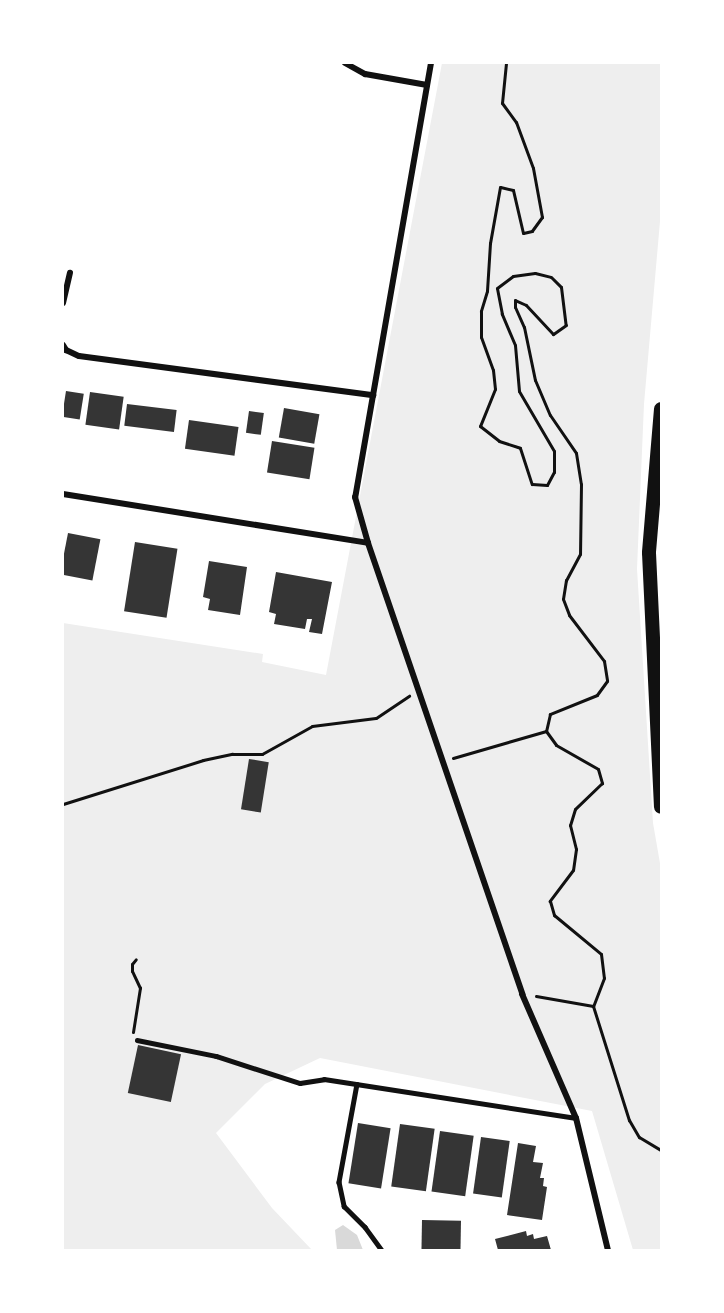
<!DOCTYPE html>
<style>
body{margin:0}
#map{position:relative;width:724px;height:1313px;overflow:hidden;background:#fff;font-family:"Zilla Slab",serif}
div>[style]{position:absolute}
[style*='--x']{left:calc(var(--x)*1px);top:calc(var(--y)*1px);width:calc(var(--w)*1px);rotate:calc(var(--a)*1deg)}
.green>*{inset:0;background:#eee}
.water>*{inset:0;background:#d9d9d9}
.building>*{inset:0;background:#353535;transform-origin:0 0}
.path>*{height:3px;margin:-1.5px;padding:0 1.5px;transform-origin:1.5px;border-radius:1.5px;background:#111}
.service>*{height:4.5px;margin:-2.25px;padding:0 2.25px;transform-origin:2.25px;border-radius:2.25px;background:#111}
.minor>*{height:6px;margin:-3px;padding:0 3px;transform-origin:3px;border-radius:3px;background:#111}
.primary>*{height:14px;margin:-7px;padding:0 7px;transform-origin:7px;border-radius:7px;background:#111}
span{translate:-50% -50%;white-space:nowrap;text-align:center;line-height:1.15;-webkit-text-stroke:4.5px #fff;paint-order:stroke}
.frame{position:absolute;inset:0;border:64px solid #fff;pointer-events:none}
</style>
<div id="map">
<div class="green">
<i style="clip-path:polygon(442px 63px,661px 63px,661px 210px,644px 404px,637px 569px,653px 823px,661px 869px,661px 1250px,633px 1250px,592px 1111px,320px 1058px,265px 1084px,216px 1133px,272px 1208px,312px 1250px,63px 1250px,63px 623px,263px 654px,262px 662px,326px 675px)"></i>
</div>
<div class="water">
<i style="clip-path:polygon(343px 1225px,357px 1235px,363px 1250px,337px 1250px,335px 1230px)"></i>
</div>
<div class="building">
<i style="left:66px;top:391px;width:18px;height:26px;rotate:9deg"></i>
<i style="left:90px;top:392px;width:34px;height:33px;rotate:8deg"></i>
<i style="left:127px;top:404px;width:50px;height:22px;rotate:7deg"></i>
<i style="left:284px;top:408px;width:36px;height:30px;rotate:10deg"></i>
<i style="left:249px;top:411px;width:15px;height:22px;rotate:8deg"></i>
<i style="left:189px;top:420px;width:50px;height:29px;rotate:8deg"></i>
<i style="left:272px;top:441px;width:43px;height:32px;rotate:9deg"></i>
<i style="left:68px;top:533px;width:33px;height:42px;rotate:11deg"></i>
<i style="left:135px;top:542px;width:43px;height:70px;rotate:9deg"></i>
<i style="clip-path:polygon(209px 561px,247px 567px,240px 615px,208px 610px,210px 599px,203px 597px)"></i>
<i style="clip-path:polygon(276px 572px,332px 582px,322px 634px,309px 632px,312px 619px,307px 619px,305px 629px,274px 624px,276px 614px,269px 612px)"></i>
<i style="left:249px;top:759px;width:20px;height:51px;rotate:9deg"></i>
<i style="left:138px;top:1045px;width:44px;height:49px;rotate:12deg"></i>
<i style="left:358px;top:1123px;width:33px;height:61px;rotate:9deg"></i>
<i style="left:400px;top:1124px;width:35px;height:63px;rotate:8deg"></i>
<i style="left:440px;top:1131px;width:34px;height:61px;rotate:8deg"></i>
<i style="left:481px;top:1137px;width:29px;height:57px;rotate:8deg"></i>
<i style="clip-path:polygon(518px 1143px,536px 1146px,533px 1162px,543px 1163px,540px 1178px,544px 1178px,543px 1186px,547px 1187px,542px 1220px,507px 1215px)"></i>
<i style="left:422px;top:1220px;width:39px;height:30px;rotate:1deg"></i>
<i style="clip-path:polygon(526px 1231px,527px 1236px,533px 1234px,534px 1239px,547px 1236px,551px 1250px,498px 1250px,495px 1239px)"></i>
</div>
<div class="path">
<i style="--x:506;--y:63;--w:40;--a:95.7"></i>
<i style="--x:502;--y:103;--w:24;--a:54"></i>
<i style="--x:516;--y:122;--w:49;--a:69.7"></i>
<i style="--x:533;--y:168;--w:50;--a:79.6"></i>
<i style="--x:542;--y:217;--w:17;--a:126"></i>
<i style="--x:532;--y:231;--w:9;--a:167"></i>
<i style="--x:523;--y:233;--w:44;--a:-103.1"></i>
<i style="--x:513;--y:190;--w:13;--a:-167"></i>
<i style="--x:500;--y:187;--w:57;--a:100.1"></i>
<i style="--x:490;--y:243;--w:48;--a:93.6"></i>
<i style="--x:487;--y:291;--w:21;--a:107"></i>
<i style="--x:481;--y:311;--w:26;--a:90"></i>
<i style="--x:481;--y:337;--w:35;--a:70"></i>
<i style="--x:493;--y:370;--w:19;--a:84"></i>
<i style="--x:495;--y:389;--w:40;--a:112"></i>
<i style="--x:480;--y:426;--w:24;--a:38"></i>
<i style="--x:499;--y:441;--w:22;--a:18"></i>
<i style="--x:520;--y:448;--w:38;--a:72"></i>
<i style="--x:532;--y:484;--w:15;--a:4"></i>
<i style="--x:547;--y:485;--w:15;--a:-62"></i>
<i style="--x:554;--y:472;--w:21;--a:-90"></i>
<i style="--x:554;--y:451;--w:69;--a:-120.3"></i>
<i style="--x:519;--y:391;--w:46;--a:-95"></i>
<i style="--x:515;--y:345;--w:34;--a:-113"></i>
<i style="--x:502;--y:314;--w:26;--a:-101"></i>
<i style="--x:497;--y:288;--w:20;--a:-37"></i>
<i style="--x:513;--y:276;--w:22;--a:-8"></i>
<i style="--x:535;--y:273;--w:16;--a:14"></i>
<i style="--x:551;--y:277;--w:14;--a:45"></i>
<i style="--x:561;--y:287;--w:38;--a:83"></i>
<i style="--x:566;--y:325;--w:16;--a:145"></i>
<i style="--x:553;--y:334;--w:40;--a:-133"></i>
<i style="--x:526;--y:305;--w:12;--a:-156"></i>
<i style="--x:515;--y:300;--w:7;--a:90"></i>
<i style="--x:515;--y:307;--w:22;--a:66"></i>
<i style="--x:524;--y:327;--w:54;--a:78.3"></i>
<i style="--x:535;--y:380;--w:38;--a:67"></i>
<i style="--x:550;--y:415;--w:46;--a:55.6"></i>
<i style="--x:576;--y:453;--w:31;--a:81"></i>
<i style="--x:581;--y:484;--w:70;--a:90.8"></i>
<i style="--x:580;--y:554;--w:30;--a:118"></i>
<i style="--x:566;--y:580;--w:19;--a:99"></i>
<i style="--x:563;--y:599;--w:17;--a:69"></i>
<i style="--x:569;--y:615;--w:58;--a:52.7"></i>
<i style="--x:604;--y:661;--w:20;--a:81"></i>
<i style="--x:607;--y:681;--w:17;--a:126"></i>
<i style="--x:597;--y:695;--w:51;--a:158"></i>
<i style="--x:550;--y:714;--w:17;--a:103"></i>
<i style="--x:546;--y:731;--w:17;--a:54"></i>
<i style="--x:556;--y:745;--w:48;--a:29.7"></i>
<i style="--x:598;--y:769;--w:15;--a:74"></i>
<i style="--x:602;--y:783;--w:37;--a:136"></i>
<i style="--x:575;--y:809;--w:17;--a:107"></i>
<i style="--x:570;--y:825;--w:25;--a:76"></i>
<i style="--x:576;--y:849;--w:21;--a:98"></i>
<i style="--x:573;--y:870;--w:39;--a:127"></i>
<i style="--x:550;--y:901;--w:15;--a:74"></i>
<i style="--x:554;--y:915;--w:61;--a:39.7"></i>
<i style="--x:601;--y:954;--w:24;--a:83"></i>
<i style="--x:604;--y:978;--w:30;--a:111"></i>
<i style="--x:593;--y:1006;--w:120;--a:72.5"></i>
<i style="--x:629;--y:1120;--w:20;--a:60"></i>
<i style="--x:639;--y:1137;--w:26;--a:31"></i>
<i style="--x:453;--y:758;--w:97;--a:-16.2"></i>
<i style="--x:63;--y:804;--w:147;--a:-17.4"></i>
<i style="--x:203;--y:760;--w:30;--a:-12"></i>
<i style="--x:232;--y:754;--w:30;--a:0"></i>
<i style="--x:262;--y:754;--w:57;--a:-29.2"></i>
<i style="--x:312;--y:726;--w:64;--a:-7.1"></i>
<i style="--x:376;--y:718;--w:40;--a:-34"></i>
<i style="--x:536;--y:996;--w:58;--a:10"></i>
<i style="--x:133;--y:1032;--w:45;--a:-81"></i>
<i style="--x:140;--y:988;--w:19;--a:-115"></i>
<i style="--x:132;--y:971;--w:7;--a:-90"></i>
<i style="--x:132;--y:964;--w:6;--a:-51"></i>
</div>
<div class="service">
<i style="--x:137;--y:1040;--w:81;--a:11.4"></i>
<i style="--x:216;--y:1056;--w:88;--a:17.8"></i>
<i style="--x:300;--y:1083;--w:24;--a:-9"></i>
<i style="--x:324;--y:1079;--w:255;--a:8.8"></i>
<i style="--x:357;--y:1084;--w:100;--a:100.4"></i>
<i style="--x:339;--y:1182;--w:25;--a:78"></i>
<i style="--x:344;--y:1206;--w:30;--a:45"></i>
<i style="--x:365;--y:1227;--w:29;--a:54"></i>
</div>
<div class="minor">
<i style="--x:345;--y:63;--w:23;--a:29"></i>
<i style="--x:365;--y:74;--w:63;--a:10.1"></i>
<i style="--x:431;--y:63;--w:441;--a:99.9"></i>
<i style="--x:355;--y:497;--w:48;--a:74.2"></i>
<i style="--x:368;--y:543;--w:477;--a:71.1"></i>
<i style="--x:522;--y:994;--w:135;--a:66.5"></i>
<i style="--x:576;--y:1118;--w:136;--a:76.4"></i>
<i style="--x:63;--y:303;--w:31;--a:-77"></i>
<i style="--x:63;--y:345;--w:6;--a:59"></i>
<i style="--x:66;--y:350;--w:14;--a:25"></i>
<i style="--x:79;--y:356;--w:297;--a:7.6"></i>
<i style="--x:63;--y:494;--w:309;--a:9.1"></i>
</div>
<div class="primary">
<i style="--x:661;--y:409;--w:144;--a:94.8"></i>
<i style="--x:649;--y:553;--w:254;--a:87.3"></i>
</div>
<div class="frame"></div>
</div>
